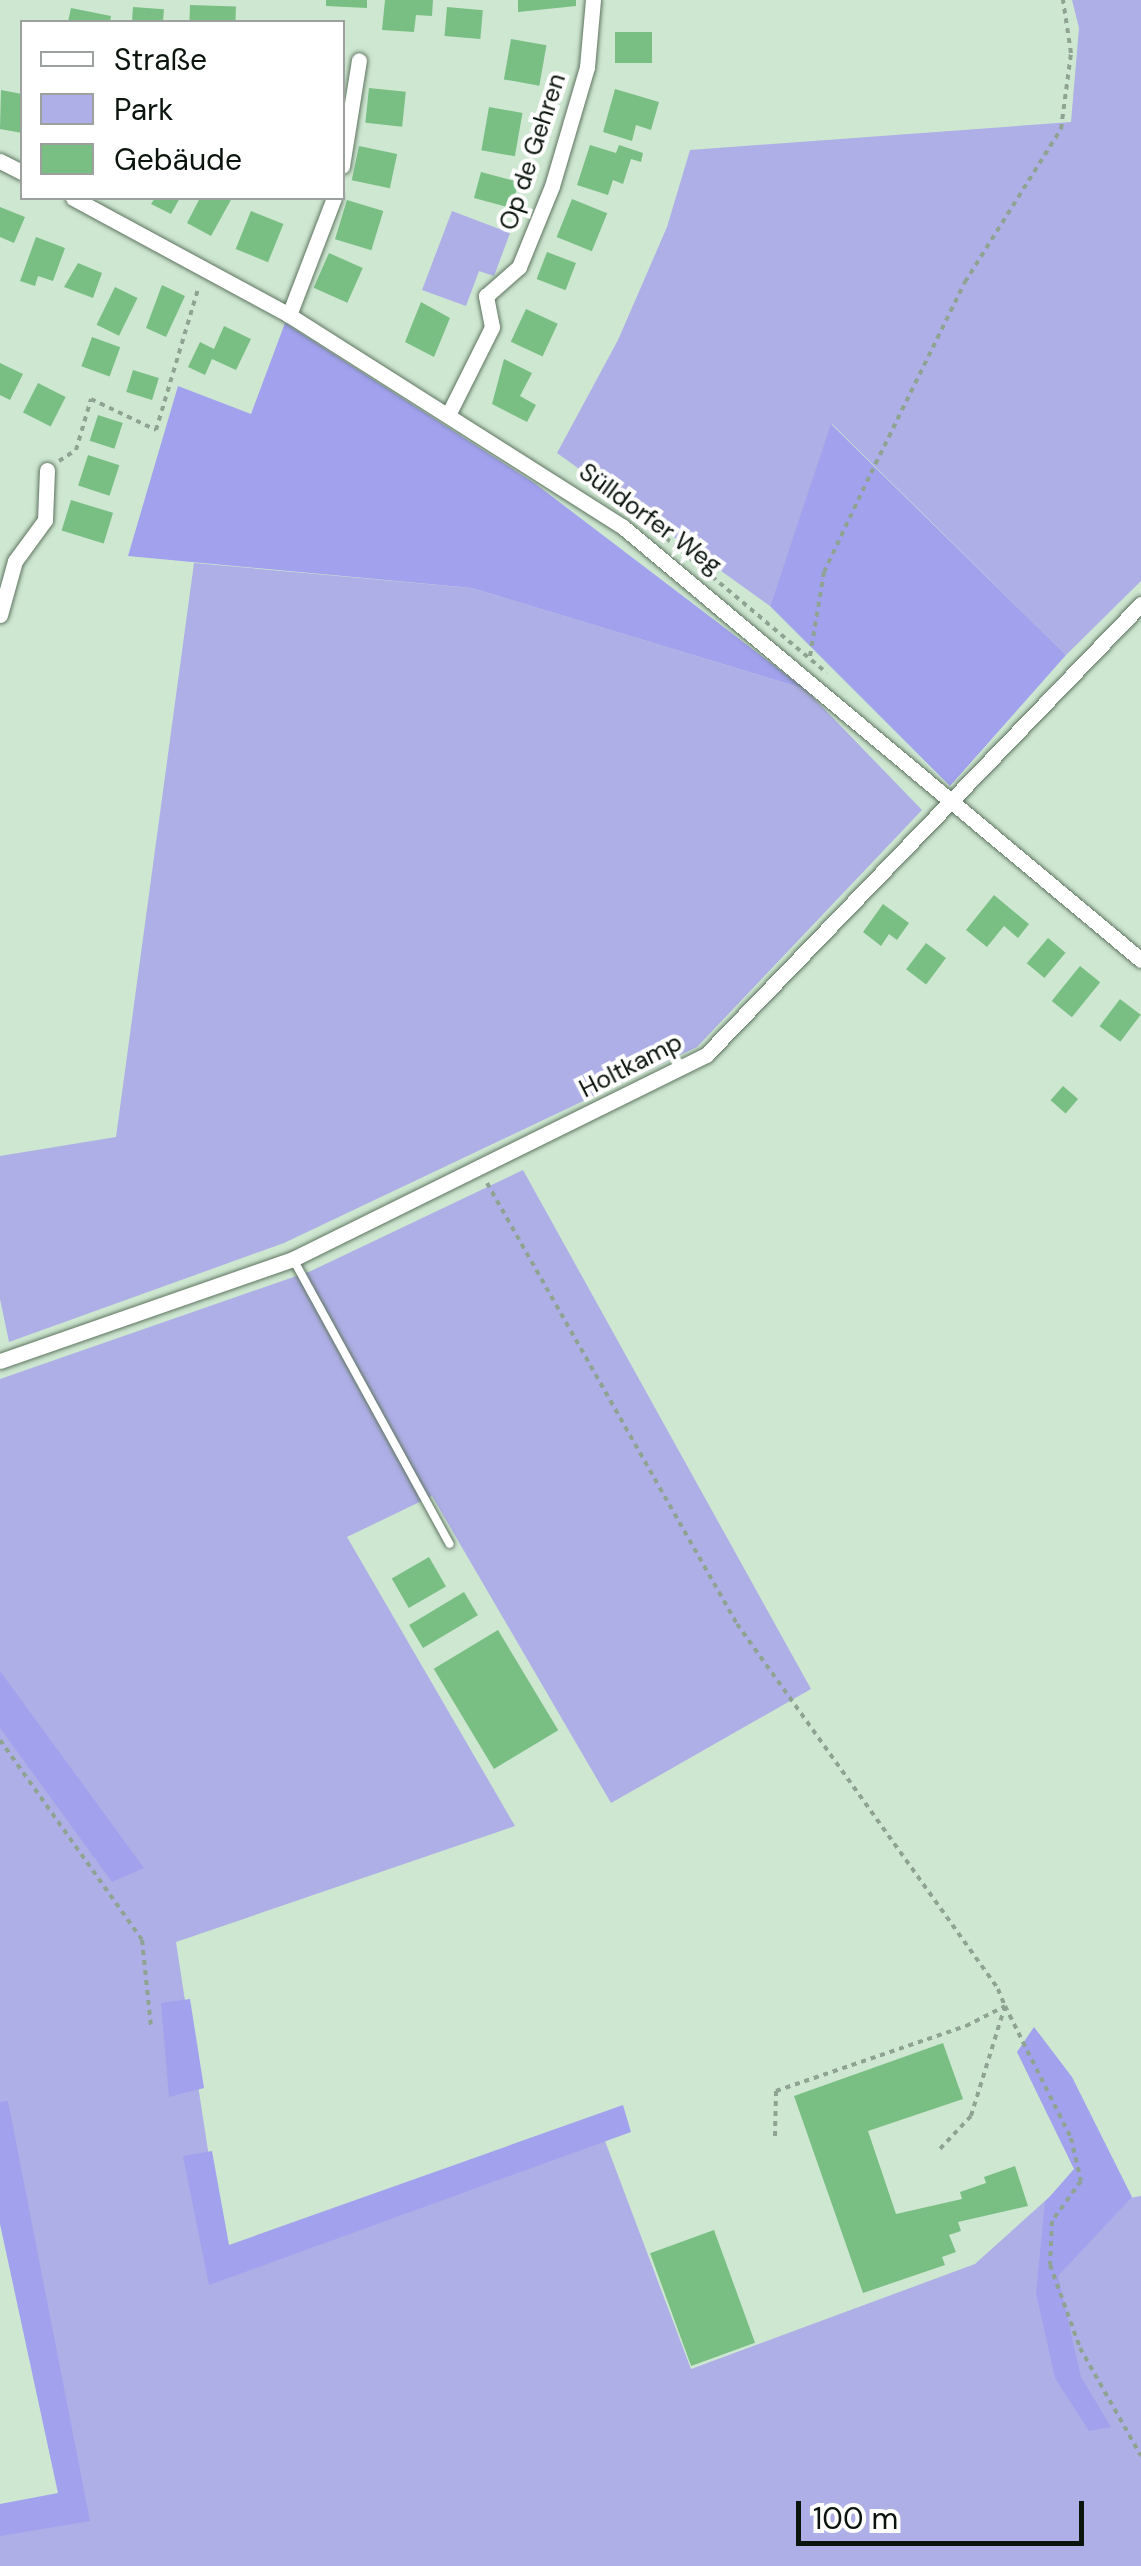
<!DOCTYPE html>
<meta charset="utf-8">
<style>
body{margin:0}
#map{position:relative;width:1141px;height:2566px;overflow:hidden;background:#cee7d1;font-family:"DM Sans",sans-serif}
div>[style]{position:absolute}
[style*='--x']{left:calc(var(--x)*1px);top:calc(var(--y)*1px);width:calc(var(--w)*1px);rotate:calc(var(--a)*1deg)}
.green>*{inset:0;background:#aeafe6}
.forest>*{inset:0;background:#a1a1ee}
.building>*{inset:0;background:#79bf84;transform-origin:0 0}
.path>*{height:4px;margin-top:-2px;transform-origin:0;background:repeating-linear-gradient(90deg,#8fa392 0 5px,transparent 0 10px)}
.roads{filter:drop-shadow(0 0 2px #5e7460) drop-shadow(0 0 2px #5e7460)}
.service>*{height:8px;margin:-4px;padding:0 4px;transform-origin:4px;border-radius:4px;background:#fff}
.minor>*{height:15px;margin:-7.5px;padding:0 7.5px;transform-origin:7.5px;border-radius:7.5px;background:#fff}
span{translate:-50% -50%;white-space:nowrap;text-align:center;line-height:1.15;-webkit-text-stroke:8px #fff;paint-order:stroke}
.street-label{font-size:25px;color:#0b140d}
.legend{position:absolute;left:20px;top:20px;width:325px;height:180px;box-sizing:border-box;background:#fff;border:2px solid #9da19e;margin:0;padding:12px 18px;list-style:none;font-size:30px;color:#0b140d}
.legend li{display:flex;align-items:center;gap:20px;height:50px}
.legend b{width:50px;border:2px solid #9da19e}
.scale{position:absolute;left:796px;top:2501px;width:288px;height:45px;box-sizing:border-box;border:5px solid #0b140d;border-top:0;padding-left:12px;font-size:30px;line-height:35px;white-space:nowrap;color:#0b140d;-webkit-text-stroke:8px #fff;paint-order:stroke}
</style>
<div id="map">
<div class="green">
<i style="clip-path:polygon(1072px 0,1141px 0,1141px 581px,1066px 655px,832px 424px,770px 606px,557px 453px,618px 340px,667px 227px,690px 150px,1071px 122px,1079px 28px)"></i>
<i style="clip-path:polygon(452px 211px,510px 233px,494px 276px,479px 271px,466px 306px,422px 290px)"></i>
<i style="clip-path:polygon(194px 563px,472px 588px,805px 689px,922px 810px,697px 1047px,284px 1243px,9px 1342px,0 1299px,0 1156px,116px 1137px)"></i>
<i style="clip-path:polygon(523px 1170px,811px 1689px,611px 1803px,432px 1496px,347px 1537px,515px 1826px,176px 1942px,225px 2261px,599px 2125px,691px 2369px,975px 2264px,1076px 2173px,1129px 2198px,1141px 2196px,1141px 2566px,0 2566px,0 2523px,81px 2510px,0 2113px,0 1379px,311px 1271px)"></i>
</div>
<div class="forest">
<i style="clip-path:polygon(285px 323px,533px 482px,805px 689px,472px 588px,128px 556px,178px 386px,251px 414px)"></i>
<i style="clip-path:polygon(831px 424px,1066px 655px,950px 786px,770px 606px)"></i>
<i style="clip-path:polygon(0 1671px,144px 1868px,112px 1882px,0 1728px)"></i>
<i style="clip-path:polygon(190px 1999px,204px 2088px,169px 2097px,161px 2003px)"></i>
<i style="clip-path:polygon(1034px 2027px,1072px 2077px,1132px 2197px,1058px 2276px,1081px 2377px,1111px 2427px,1089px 2431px,1055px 2378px,1036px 2293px,1045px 2202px,1074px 2169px,1017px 2052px)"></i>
<i style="clip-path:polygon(8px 2101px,90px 2521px,0 2536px,0 2504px,58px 2493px,0 2224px,0 2102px)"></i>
<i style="clip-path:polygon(623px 2105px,631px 2132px,209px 2285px,183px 2156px,212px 2151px,229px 2245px)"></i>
</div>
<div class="building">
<i style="clip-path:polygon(326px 0,367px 0,367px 8px,326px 6px)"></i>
<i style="clip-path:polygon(385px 0,433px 0,432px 16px,416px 15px,414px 32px,382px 30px)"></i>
<i style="clip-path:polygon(518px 0,576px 0,576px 6px,518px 12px)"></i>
<i style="left:190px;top:5px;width:46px;height:17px;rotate:2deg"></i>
<i style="left:133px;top:7px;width:31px;height:15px;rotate:4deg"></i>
<i style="left:447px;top:7px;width:36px;height:29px;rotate:5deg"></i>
<i style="clip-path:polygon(71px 8px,111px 16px,110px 22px,68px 22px)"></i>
<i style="left:615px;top:32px;width:37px;height:31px"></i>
<i style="left:511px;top:39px;width:36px;height:41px;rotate:10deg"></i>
<i style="left:369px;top:88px;width:37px;height:35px;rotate:6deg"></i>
<i style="clip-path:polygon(615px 89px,659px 102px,651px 130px,636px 125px,632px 141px,603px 132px)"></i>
<i style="clip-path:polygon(1px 90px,22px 94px,22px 133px,0 129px)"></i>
<i style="left:489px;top:107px;width:34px;height:44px;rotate:10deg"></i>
<i style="clip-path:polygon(590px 145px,616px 153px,619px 145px,643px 153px,641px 162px,631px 159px,623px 184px,613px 180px,608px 195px,577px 185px)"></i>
<i style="left:359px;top:146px;width:39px;height:35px;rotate:12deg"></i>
<i style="left:481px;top:172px;width:39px;height:27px;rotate:15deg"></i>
<i style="clip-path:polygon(155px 198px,180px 198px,171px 214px,151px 204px)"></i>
<i style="clip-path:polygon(200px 198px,232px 198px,211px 236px,187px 223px)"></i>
<i style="left:572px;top:199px;width:38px;height:41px;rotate:22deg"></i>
<i style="left:347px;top:200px;width:38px;height:41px;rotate:17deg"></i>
<i style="clip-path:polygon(0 207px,25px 217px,14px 243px,0 237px)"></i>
<i style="left:251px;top:211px;width:35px;height:41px;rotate:22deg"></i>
<i style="clip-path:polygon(36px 237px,65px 248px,53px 281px,38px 276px,35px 286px,20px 281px)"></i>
<i style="left:547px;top:252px;width:31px;height:29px;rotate:21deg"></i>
<i style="left:329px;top:253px;width:37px;height:38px;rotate:24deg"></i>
<i style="clip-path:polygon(78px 263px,102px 273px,93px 298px,64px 287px)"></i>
<i style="clip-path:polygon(162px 285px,185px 296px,166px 337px,146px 328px)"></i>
<i style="left:115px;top:287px;width:25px;height:42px;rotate:26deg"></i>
<i style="clip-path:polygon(421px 302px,450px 318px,434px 357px,405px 342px)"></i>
<i style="left:526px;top:309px;width:35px;height:36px;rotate:25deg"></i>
<i style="clip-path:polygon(224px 326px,251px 339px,236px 370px,212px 359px,205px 375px,188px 367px,200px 342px,214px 349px)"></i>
<i style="left:92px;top:337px;width:30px;height:31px;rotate:20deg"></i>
<i style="clip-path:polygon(504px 359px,532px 373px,520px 396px,536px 405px,527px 422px,492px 404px)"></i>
<i style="clip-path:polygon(0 363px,23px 374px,10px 400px,0 395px)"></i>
<i style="left:133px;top:370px;width:27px;height:23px;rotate:17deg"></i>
<i style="left:38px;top:383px;width:31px;height:33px;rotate:27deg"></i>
<i style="left:98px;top:415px;width:26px;height:27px;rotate:18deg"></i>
<i style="left:88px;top:455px;width:33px;height:32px;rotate:18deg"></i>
<i style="left:71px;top:500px;width:44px;height:32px;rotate:17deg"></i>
<i style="clip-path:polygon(994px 895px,1029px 924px,1018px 938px,1004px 926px,987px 947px,966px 930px)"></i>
<i style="clip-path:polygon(883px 904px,909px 923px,897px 940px,889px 934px,881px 946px,863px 932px)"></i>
<i style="left:1048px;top:938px;width:23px;height:33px;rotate:40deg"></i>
<i style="left:926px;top:943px;width:25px;height:33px;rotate:37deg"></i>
<i style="left:1080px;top:966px;width:26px;height:45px;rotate:39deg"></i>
<i style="left:1120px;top:999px;width:26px;height:34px;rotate:37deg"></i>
<i style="left:1063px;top:1086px;width:20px;height:19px;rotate:41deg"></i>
<i style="left:429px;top:1557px;width:34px;height:43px;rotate:60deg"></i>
<i style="left:464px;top:1592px;width:27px;height:64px;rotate:59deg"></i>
<i style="left:498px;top:1630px;width:117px;height:75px;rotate:59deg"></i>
<i style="clip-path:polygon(943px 2043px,963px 2099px,868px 2131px,896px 2214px,962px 2199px,960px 2192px,986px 2183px,984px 2177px,1015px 2166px,1028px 2206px,958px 2222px,961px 2231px,949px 2235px,956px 2252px,942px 2257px,945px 2265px,863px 2293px,794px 2096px)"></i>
<i style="left:714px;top:2230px;width:120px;height:68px;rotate:70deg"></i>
</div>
<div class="path">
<i style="--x:59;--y:461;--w:20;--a:-33"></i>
<i style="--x:76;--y:450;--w:53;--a:-73.6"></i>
<i style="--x:91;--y:399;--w:72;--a:25.5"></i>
<i style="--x:156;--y:430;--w:150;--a:-73.4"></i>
<i style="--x:666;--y:538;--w:210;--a:40"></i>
<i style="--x:810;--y:656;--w:85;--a:-80.5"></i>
<i style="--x:824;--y:572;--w:110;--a:-64.6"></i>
<i style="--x:871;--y:473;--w:213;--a:-63.8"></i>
<i style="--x:965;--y:282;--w:181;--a:-57.9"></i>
<i style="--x:1061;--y:129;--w:77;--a:-82.5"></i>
<i style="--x:1071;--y:53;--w:54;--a:-98.6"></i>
<i style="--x:487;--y:1183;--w:507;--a:60.45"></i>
<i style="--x:737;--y:1624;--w:449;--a:54.4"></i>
<i style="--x:998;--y:1989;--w:18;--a:68"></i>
<i style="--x:1005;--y:2006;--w:115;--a:107.2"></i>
<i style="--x:971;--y:2116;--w:48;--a:133.3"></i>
<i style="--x:0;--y:1740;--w:245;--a:54.6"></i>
<i style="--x:142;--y:1940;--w:87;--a:84.1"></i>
<i style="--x:775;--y:2136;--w:45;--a:-88.7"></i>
<i style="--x:776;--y:2091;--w:201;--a:-18.9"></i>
<i style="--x:966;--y:2026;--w:44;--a:-27.1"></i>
<i style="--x:1005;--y:2006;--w:148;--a:63.4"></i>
<i style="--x:1071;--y:2138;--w:44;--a:76.9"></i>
<i style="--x:1081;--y:2181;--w:49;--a:125.9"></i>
<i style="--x:1052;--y:2221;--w:44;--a:92.6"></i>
<i style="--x:1050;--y:2265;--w:88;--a:70.1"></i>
<i style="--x:1080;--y:2348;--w:124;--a:60.5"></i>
</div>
<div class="roads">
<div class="service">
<i style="--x:293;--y:1259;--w:325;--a:61.2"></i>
</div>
<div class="minor">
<i style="--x:0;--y:161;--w:25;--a:27"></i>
<i style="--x:342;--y:166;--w:107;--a:-80.9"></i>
<i style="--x:73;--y:198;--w:246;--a:28.4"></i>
<i style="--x:289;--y:315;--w:396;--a:32.4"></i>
<i style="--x:623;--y:527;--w:675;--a:39.89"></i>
<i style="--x:289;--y:315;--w:125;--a:-69"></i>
<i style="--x:449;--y:413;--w:96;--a:-63.4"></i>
<i style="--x:492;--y:327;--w:32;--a:-101"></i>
<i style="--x:486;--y:296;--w:44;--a:-41.3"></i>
<i style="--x:519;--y:267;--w:87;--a:-67.8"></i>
<i style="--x:552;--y:186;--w:124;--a:-73.6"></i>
<i style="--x:587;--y:67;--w:67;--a:-84.9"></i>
<i style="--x:0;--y:615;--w:56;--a:-74.5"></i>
<i style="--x:15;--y:561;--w:51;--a:-53.8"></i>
<i style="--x:45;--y:520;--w:50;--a:-87.7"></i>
<i style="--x:0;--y:1361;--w:310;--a:-19.2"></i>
<i style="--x:293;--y:1259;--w:461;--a:-26.3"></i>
<i style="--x:706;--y:1055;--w:627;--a:-46.03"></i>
</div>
</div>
<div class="street-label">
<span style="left:533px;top:152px;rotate:-72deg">Op de Gehren</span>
<span style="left:650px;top:519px;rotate:36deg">Sülldorfer Weg</span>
<span style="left:631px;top:1066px;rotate:-27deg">Holtkamp</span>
</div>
<ul class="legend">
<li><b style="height:12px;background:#fff"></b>Straße</li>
<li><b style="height:28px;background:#aeafe6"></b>Park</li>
<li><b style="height:28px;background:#79bf84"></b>Gebäude</li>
</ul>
<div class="scale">100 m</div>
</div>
